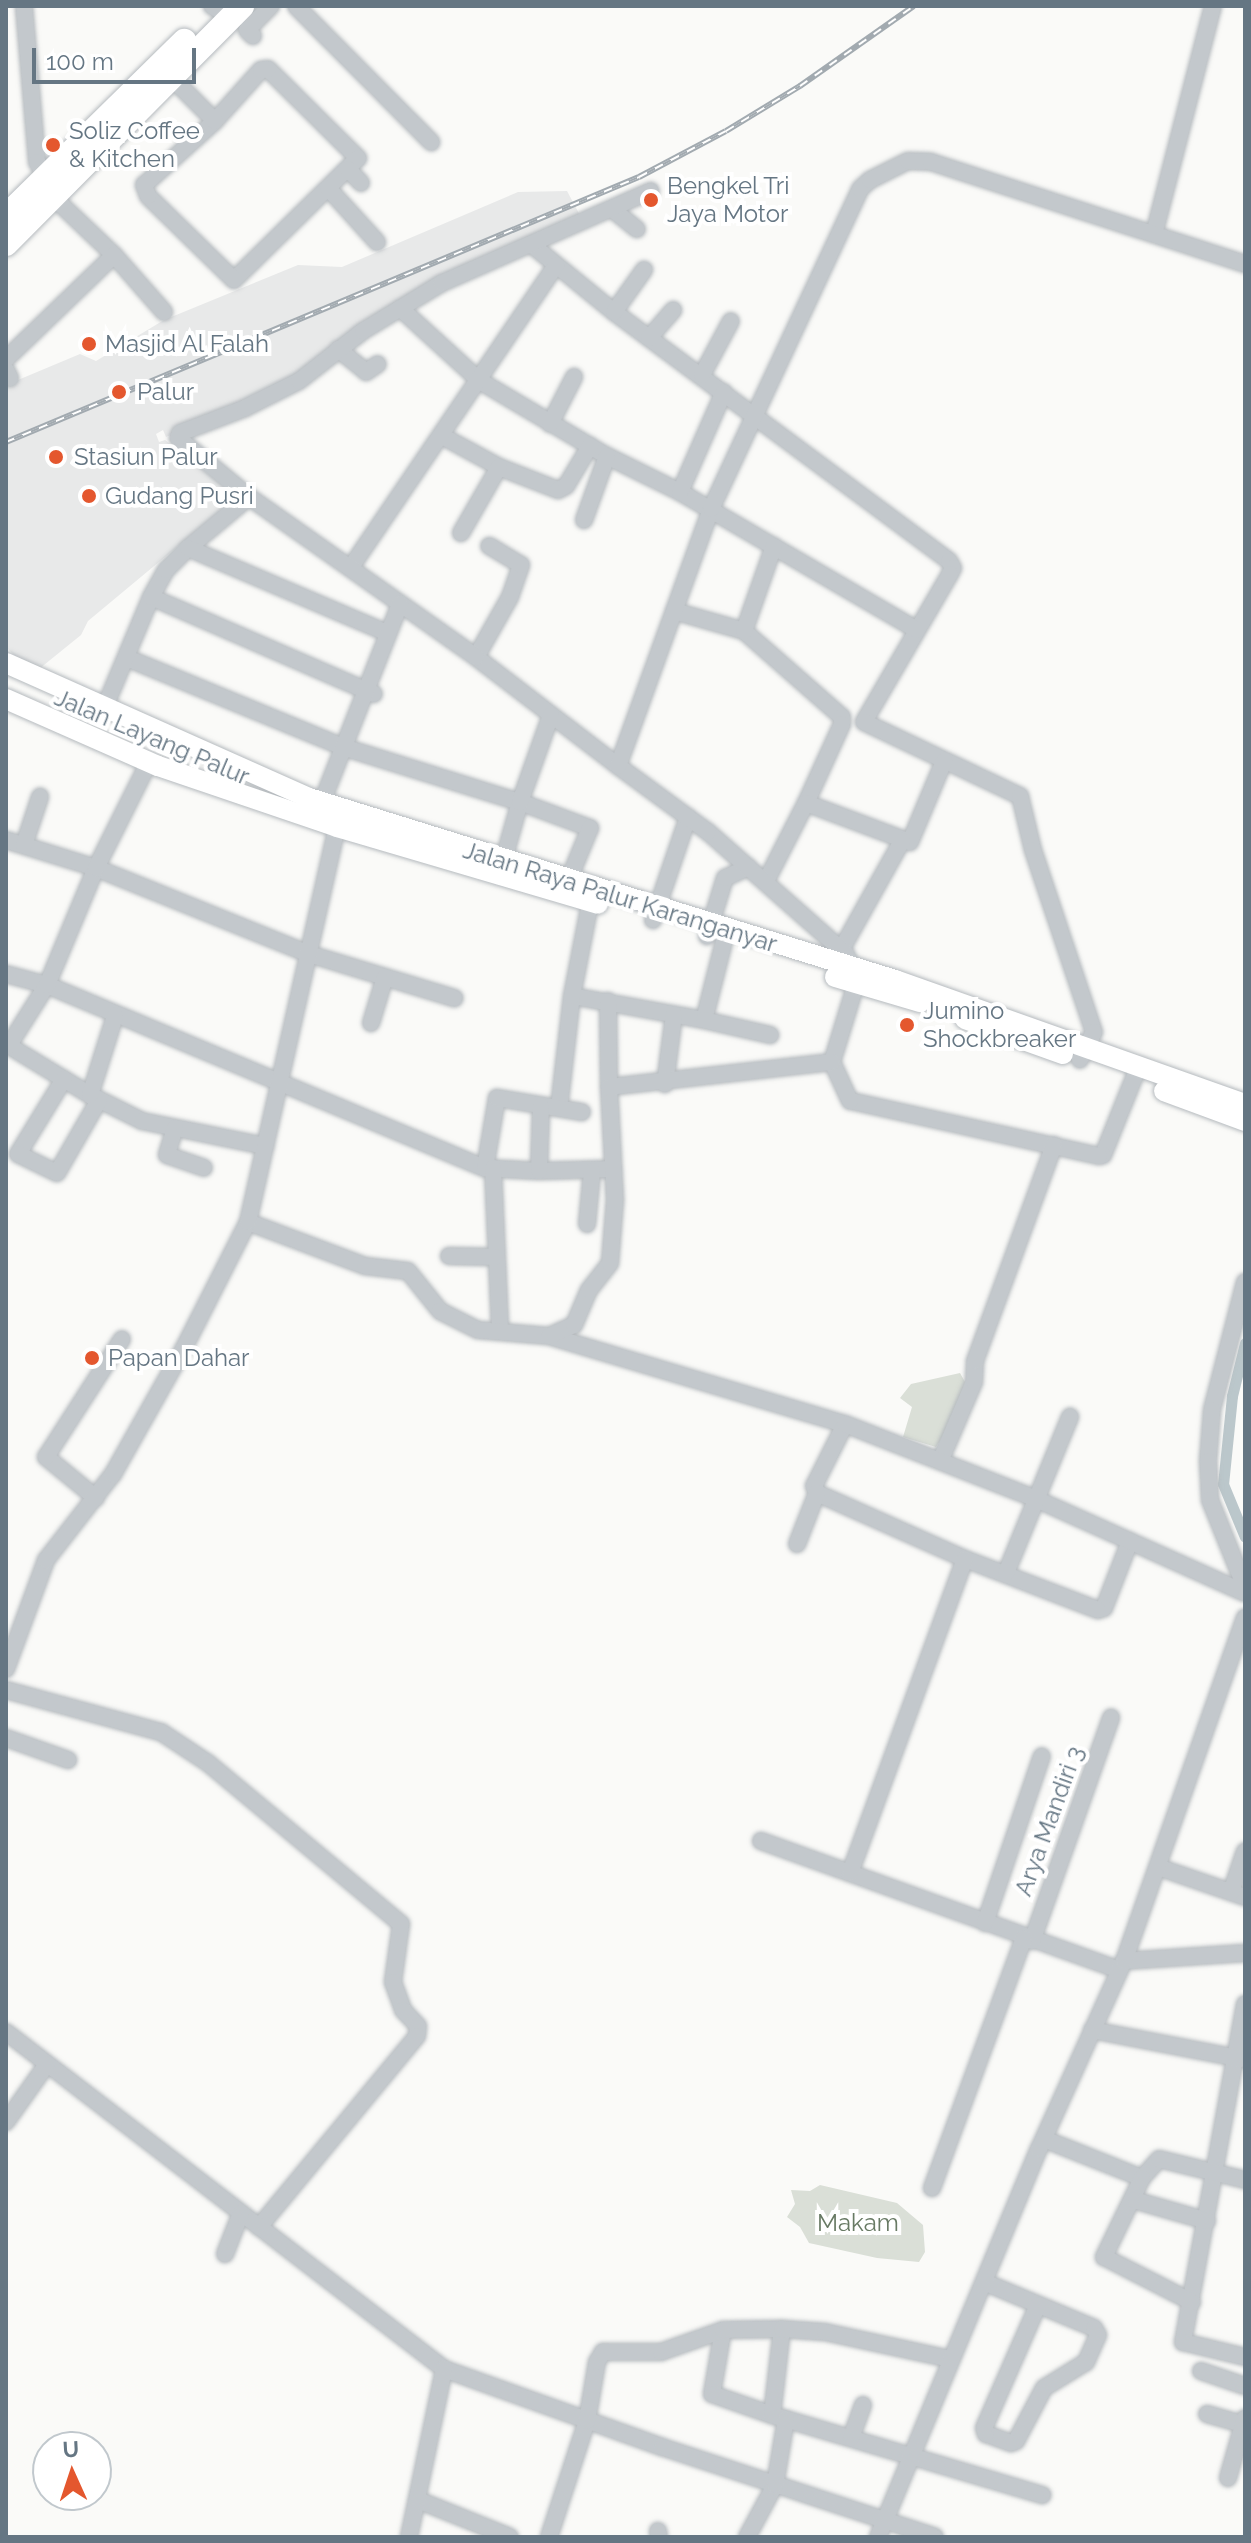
<!DOCTYPE html>
<style>
body{margin:0}
#map{position:relative;width:1251px;height:2543px;overflow:hidden;background:#fafaf8;font-family:Raleway,sans-serif}
div>[style]{position:absolute}
[style*='--x']{left:calc(var(--x)*1px);top:calc(var(--y)*1px);width:calc(var(--w)*1px);rotate:calc(var(--a)*1deg)}
.built>*{inset:0;background:#e8e9e9}
.green>*{inset:0;background:#dadfd7}
.canal>*{height:11px;margin:-5.5px;padding:0 5.5px;transform-origin:5.5px;border-radius:5.5px;background:#bbc7cb}
.roads{filter:drop-shadow(0 0 2px #b5babe) drop-shadow(0 0 2px #b5babe)}
.minor>*{height:16px;margin:-8px;padding:0 8px;transform-origin:8px;border-radius:8px;background:#c3c8cc}
.major>*{height:20px;margin:-10px;padding:0 10px;transform-origin:10px;border-radius:10px;background:#fff}
.highway>*{height:24px;margin:-12px;padding:0 12px;transform-origin:12px;border-radius:12px;background:#fff}
.rail>*{height:6px;margin-top:-3px;transform-origin:0;background:repeating-linear-gradient(90deg,#fff 0 9px,#a2aab0 0 18px);box-sizing:border-box;border-block:2px solid #a2aab0}
.dots>*{width:22px;height:22px;translate:-50% -50%;box-sizing:border-box;border:4px solid #fff;border-radius:50%}
span{translate:-50% -50%;white-space:nowrap;text-align:center;line-height:1.15;-webkit-text-stroke:8px #fff;paint-order:stroke}
.poi-label{font-size:24px;color:#657683}
.left{translate:0 -50%;text-align:left}
.street-label{font-size:24px;color:#657683}
.park-label{font-size:24px;color:#687a64}
.frame{position:absolute;inset:0;border:8px solid #657683;pointer-events:none}
.north{position:absolute;left:32px;top:2431px;width:80px;height:80px;box-sizing:border-box;background:#fff;border:2px solid #c1c8cd;border-radius:50%;rotate:357deg;font-size:22px;font-weight:700;line-height:32px;text-align:center;color:#657683}
.north::after{content:'';display:block;margin:auto;width:28px;height:36px;background:#e4572e;clip-path:polygon(50% 0,100% 100%,50% 72%,0 100%)}
.scale{position:absolute;left:32px;top:48px;width:164px;height:36px;box-sizing:border-box;border:4px solid #657683;border-top:0;padding-left:10px;font-size:24px;line-height:28px;white-space:nowrap;color:#657683;-webkit-text-stroke:6px #fff;paint-order:stroke}
</style>
<div id="map">
<div class="built">
<i style="clip-path:polygon(567px 191px,582px 219px,512px 249px,244px 405px,166px 437px,163px 430px,156px 434px,159px 442px,165px 440px,237px 497px,88px 621px,81px 635px,39px 669px,18px 659px,6px 647px,6px 385px,80px 354px,96px 361px,164px 320px,298px 265px,342px 267px,518px 192px)"></i>
</div>
<div class="green">
<i style="clip-path:polygon(960px 1373px,965px 1382px,949px 1427px,936px 1447px,903px 1437px,912px 1407px,900px 1398px,911px 1384px)"></i>
<i style="clip-path:polygon(820px 2185px,897px 2203px,923px 2225px,925px 2252px,919px 2262px,877px 2258px,809px 2243px,800px 2227px,787px 2217px,795px 2204px,791px 2190px,810px 2191px)"></i>
</div>
<div class="canal">
<i style="--x:1245;--y:1343;--w:55;--a:103.8"></i>
<i style="--x:1232;--y:1396;--w:88;--a:95.8"></i>
<i style="--x:1223;--y:1484;--w:57;--a:67.5"></i>
</div>
<div class="roads">
<div class="minor">
<i style="--x:24;--y:6;--w:157;--a:85.2"></i>
<i style="--x:37;--y:162;--w:16;--a:60"></i>
<i style="--x:212;--y:6;--w:6;--a:31"></i>
<i style="--x:296;--y:6;--w:192;--a:45.2"></i>
<i style="--x:253;--y:36;--w:8;--a:-135"></i>
<i style="--x:247;--y:30;--w:34;--a:-45"></i>
<i style="--x:268;--y:69;--w:127;--a:44.7"></i>
<i style="--x:358;--y:158;--w:174;--a:135.5"></i>
<i style="--x:234;--y:280;--w:120;--a:-135.7"></i>
<i style="--x:148;--y:196;--w:12;--a:-110"></i>
<i style="--x:144;--y:185;--w:96;--a:-42"></i>
<i style="--x:215;--y:121;--w:69;--a:-48"></i>
<i style="--x:261;--y:70;--w:7;--a:-8"></i>
<i style="--x:171;--y:77;--w:62;--a:45"></i>
<i style="--x:348;--y:169;--w:19;--a:47"></i>
<i style="--x:328;--y:188;--w:73;--a:47.8"></i>
<i style="--x:52;--y:196;--w:86;--a:43.6"></i>
<i style="--x:114;--y:255;--w:76;--a:48.7"></i>
<i style="--x:612;--y:209;--w:32;--a:39"></i>
<i style="--x:1154;--y:234;--w:236;--a:-75.5"></i>
<i style="--x:532;--y:245;--w:106;--a:39.3"></i>
<i style="--x:614;--y:312;--w:417;--a:36.6"></i>
<i style="--x:949;--y:561;--w:8;--a:60"></i>
<i style="--x:953;--y:568;--w:7;--a:117"></i>
<i style="--x:950;--y:574;--w:171;--a:120.2"></i>
<i style="--x:864;--y:722;--w:173;--a:25.4"></i>
<i style="--x:1020;--y:796;--w:56;--a:76.5"></i>
<i style="--x:1033;--y:850;--w:192;--a:71.5"></i>
<i style="--x:1094;--y:1032;--w:31;--a:117"></i>
<i style="--x:400;--y:308;--w:108;--a:42.4"></i>
<i style="--x:480;--y:381;--w:147;--a:30.6"></i>
<i style="--x:607;--y:456;--w:81;--a:26.3"></i>
<i style="--x:680;--y:492;--w:274;--a:30.2"></i>
<i style="--x:614;--y:312;--w:52;--a:-54.5"></i>
<i style="--x:649;--y:338;--w:37;--a:-49"></i>
<i style="--x:338;--y:349;--w:36;--a:39"></i>
<i style="--x:366;--y:372;--w:14;--a:-34"></i>
<i style="--x:6;--y:359;--w:150;--a:-43.9"></i>
<i style="--x:6;--y:370;--w:9;--a:63"></i>
<i style="--x:702;--y:375;--w:61;--a:-61.8"></i>
<i style="--x:550;--y:424;--w:53;--a:-62.9"></i>
<i style="--x:442;--y:436;--w:65;--a:28.5"></i>
<i style="--x:499;--y:467;--w:63;--a:21.3"></i>
<i style="--x:558;--y:490;--w:9;--a:-27"></i>
<i style="--x:566;--y:486;--w:47;--a:-59"></i>
<i style="--x:680;--y:492;--w:109;--a:-66.3"></i>
<i style="--x:584;--y:520;--w:68;--a:-70.2"></i>
<i style="--x:461;--y:533;--w:76;--a:-60.1"></i>
<i style="--x:188;--y:548;--w:80;--a:-39.9"></i>
<i style="--x:351;--y:567;--w:365;--a:-55.8"></i>
<i style="--x:151;--y:597;--w:243;--a:23.5"></i>
<i style="--x:674;--y:611;--w:73;--a:15.9"></i>
<i style="--x:744;--y:631;--w:130;--a:41.3"></i>
<i style="--x:842;--y:717;--w:7;--a:90"></i>
<i style="--x:842;--y:724;--w:87;--a:114.5"></i>
<i style="--x:806;--y:803;--w:88;--a:117.1"></i>
<i style="--x:744;--y:631;--w:90;--a:-70.6"></i>
<i style="--x:476;--y:657;--w:69;--a:-60.5"></i>
<i style="--x:510;--y:597;--w:34;--a:-71"></i>
<i style="--x:521;--y:565;--w:37;--a:-149"></i>
<i style="--x:127;--y:658;--w:234;--a:22.4"></i>
<i style="--x:343;--y:747;--w:185;--a:17.3"></i>
<i style="--x:520;--y:802;--w:75;--a:20.4"></i>
<i style="--x:590;--y:828;--w:66;--a:112.3"></i>
<i style="--x:104;--y:709;--w:121;--a:-67.2"></i>
<i style="--x:151;--y:597;--w:31;--a:-61"></i>
<i style="--x:166;--y:570;--w:31;--a:-45"></i>
<i style="--x:188;--y:548;--w:216;--a:23.1"></i>
<i style="--x:618;--y:766;--w:179;--a:-142.5"></i>
<i style="--x:476;--y:657;--w:278;--a:-144.8"></i>
<i style="--x:249;--y:497;--w:92;--a:-140.3"></i>
<i style="--x:178;--y:438;--w:5;--a:-68"></i>
<i style="--x:180;--y:433;--w:70;--a:-21"></i>
<i style="--x:245;--y:408;--w:60;--a:-26.6"></i>
<i style="--x:299;--y:381;--w:81;--a:-38"></i>
<i style="--x:363;--y:331;--w:92;--a:-31.3"></i>
<i style="--x:442;--y:283;--w:228;--a:-23.8"></i>
<i style="--x:322;--y:802;--w:213;--a:-68.5"></i>
<i style="--x:806;--y:803;--w:111;--a:20.6"></i>
<i style="--x:910;--y:842;--w:88;--a:-67.2"></i>
<i style="--x:6;--y:840;--w:94;--a:17.3"></i>
<i style="--x:96;--y:868;--w:230;--a:22"></i>
<i style="--x:309;--y:954;--w:152;--a:16.9"></i>
<i style="--x:24;--y:845;--w:51;--a:-71.6"></i>
<i style="--x:501;--y:869;--w:70;--a:-74.2"></i>
<i style="--x:520;--y:802;--w:92;--a:-70.4"></i>
<i style="--x:653;--y:920;--w:109;--a:-71.2"></i>
<i style="--x:707;--y:936;--w:61;--a:-72.8"></i>
<i style="--x:725;--y:878;--w:26;--a:-25"></i>
<i style="--x:841;--y:950;--w:125;--a:-60.8"></i>
<i style="--x:6;--y:974;--w:42;--a:15"></i>
<i style="--x:47;--y:985;--w:475;--a:22.7"></i>
<i style="--x:485;--y:1168;--w:54;--a:3.2"></i>
<i style="--x:539;--y:1171;--w:74;--a:-1.5"></i>
<i style="--x:572;--y:996;--w:134;--a:10.3"></i>
<i style="--x:704;--y:1020;--w:93;--a:-75.7"></i>
<i style="--x:608;--y:1001;--w:86;--a:89.3"></i>
<i style="--x:704;--y:1020;--w:68;--a:12.8"></i>
<i style="--x:371;--y:1023;--w:48;--a:-73.1"></i>
<i style="--x:6;--y:1044;--w:98;--a:31.3"></i>
<i style="--x:90;--y:1095;--w:58;--a:26.6"></i>
<i style="--x:142;--y:1121;--w:126;--a:11.5"></i>
<i style="--x:9;--y:1045;--w:71;--a:-57.7"></i>
<i style="--x:47;--y:985;--w:127;--a:-67.3"></i>
<i style="--x:96;--y:868;--w:119;--a:-63.4"></i>
<i style="--x:1138;--y:1068;--w:94;--a:111.9"></i>
<i style="--x:1103;--y:1155;--w:4;--a:166"></i>
<i style="--x:1099;--y:1156;--w:255;--a:-167.5"></i>
<i style="--x:850;--y:1101;--w:43;--a:-114.8"></i>
<i style="--x:832;--y:1062;--w:82;--a:-72.9"></i>
<i style="--x:856;--y:984;--w:13;--a:-94"></i>
<i style="--x:855;--y:971;--w:21;--a:-119"></i>
<i style="--x:845;--y:953;--w:183;--a:-138.5"></i>
<i style="--x:708;--y:832;--w:112;--a:-143.7"></i>
<i style="--x:618;--y:766;--w:273;--a:-70.1"></i>
<i style="--x:711;--y:509;--w:353;--a:-65"></i>
<i style="--x:860;--y:189;--w:13;--a:-42"></i>
<i style="--x:870;--y:180;--w:42;--a:-26.6"></i>
<i style="--x:908;--y:161;--w:23;--a:2"></i>
<i style="--x:931;--y:162;--w:330;--a:18"></i>
<i style="--x:64;--y:1079;--w:88;--a:121.5"></i>
<i style="--x:18;--y:1154;--w:43;--a:26"></i>
<i style="--x:57;--y:1173;--w:84;--a:-60.1"></i>
<i style="--x:665;--y:1084;--w:70;--a:-82.6"></i>
<i style="--x:90;--y:1095;--w:83;--a:-72.4"></i>
<i style="--x:559;--y:1108;--w:113;--a:-83.4"></i>
<i style="--x:572;--y:996;--w:105;--a:-79"></i>
<i style="--x:175;--y:1128;--w:28;--a:107"></i>
<i style="--x:167;--y:1155;--w:39;--a:19"></i>
<i style="--x:485;--y:1168;--w:71;--a:-80.3"></i>
<i style="--x:497;--y:1098;--w:86;--a:9.4"></i>
<i style="--x:493;--y:1168;--w:162;--a:87.5"></i>
<i style="--x:539;--y:1171;--w:65;--a:-88.2"></i>
<i style="--x:248;--y:1222;--w:125;--a:20.6"></i>
<i style="--x:365;--y:1266;--w:43;--a:6.6"></i>
<i style="--x:408;--y:1271;--w:51;--a:51.3"></i>
<i style="--x:440;--y:1311;--w:42;--a:26.6"></i>
<i style="--x:478;--y:1330;--w:71;--a:4.8"></i>
<i style="--x:549;--y:1336;--w:309;--a:16.6"></i>
<i style="--x:587;--y:1224;--w:53;--a:-84.6"></i>
<i style="--x:449;--y:1256;--w:46;--a:1.2"></i>
<i style="--x:1245;--y:1282;--w:132;--a:104.5"></i>
<i style="--x:1212;--y:1410;--w:51;--a:94.5"></i>
<i style="--x:1208;--y:1461;--w:39;--a:87"></i>
<i style="--x:1210;--y:1500;--w:94;--a:68.1"></i>
<i style="--x:549;--y:1336;--w:27;--a:-24"></i>
<i style="--x:574;--y:1325;--w:38;--a:-67"></i>
<i style="--x:589;--y:1290;--w:34;--a:-52"></i>
<i style="--x:610;--y:1263;--w:63;--a:-85.5"></i>
<i style="--x:615;--y:1200;--w:113;--a:-93"></i>
<i style="--x:609;--y:1087;--w:224;--a:-6.4"></i>
<i style="--x:941;--y:1459;--w:84;--a:-66.8"></i>
<i style="--x:974;--y:1382;--w:21;--a:-87"></i>
<i style="--x:975;--y:1361;--w:230;--a:-69.9"></i>
<i style="--x:96;--y:1498;--w:65;--a:-140.6"></i>
<i style="--x:46;--y:1457;--w:140;--a:-57.2"></i>
<i style="--x:1130;--y:1541;--w:72;--a:111.2"></i>
<i style="--x:1104;--y:1608;--w:6;--a:162"></i>
<i style="--x:1098;--y:1610;--w:142;--a:-159"></i>
<i style="--x:965;--y:1559;--w:162;--a:-156"></i>
<i style="--x:817;--y:1493;--w:8;--a:-113"></i>
<i style="--x:814;--y:1486;--w:69;--a:-63.4"></i>
<i style="--x:845;--y:1424;--w:205;--a:21.4"></i>
<i style="--x:1036;--y:1499;--w:229;--a:24.2"></i>
<i style="--x:797;--y:1544;--w:55;--a:-68.6"></i>
<i style="--x:1006;--y:1573;--w:169;--a:-67.7"></i>
<i style="--x:6;--y:1669;--w:116;--a:-69.8"></i>
<i style="--x:46;--y:1560;--w:109;--a:-52.1"></i>
<i style="--x:113;--y:1474;--w:145;--a:-60.6"></i>
<i style="--x:184;--y:1348;--w:141;--a:-63.1"></i>
<i style="--x:248;--y:1222;--w:405;--a:-77.3"></i>
<i style="--x:6;--y:1690;--w:161;--a:15.2"></i>
<i style="--x:161;--y:1732;--w:56;--a:33.4"></i>
<i style="--x:208;--y:1763;--w:251;--a:39.8"></i>
<i style="--x:401;--y:1924;--w:59;--a:97.9"></i>
<i style="--x:393;--y:1982;--w:30;--a:70"></i>
<i style="--x:403;--y:2010;--w:22;--a:47"></i>
<i style="--x:418;--y:2026;--w:10;--a:96"></i>
<i style="--x:417;--y:2036;--w:248;--a:129.6"></i>
<i style="--x:6;--y:1738;--w:66;--a:19.5"></i>
<i style="--x:761;--y:1841;--w:381;--a:19.8"></i>
<i style="--x:1158;--y:1867;--w:92;--a:19"></i>
<i style="--x:850;--y:1873;--w:334;--a:-69.9"></i>
<i style="--x:1231;--y:1892;--w:43;--a:-71.1"></i>
<i style="--x:985;--y:1923;--w:176;--a:-71.2"></i>
<i style="--x:1032;--y:1941;--w:237;--a:-70.5"></i>
<i style="--x:1124;--y:1961;--w:121;--a:-3.8"></i>
<i style="--x:1245;--y:2004;--w:344;--a:100.4"></i>
<i style="--x:1183;--y:2342;--w:64;--a:13.6"></i>
<i style="--x:1092;--y:2030;--w:154;--a:10.9"></i>
<i style="--x:6;--y:2032;--w:553;--a:37.57"></i>
<i style="--x:444;--y:2369;--w:232;--a:19.7"></i>
<i style="--x:662;--y:2447;--w:287;--a:18.2"></i>
<i style="--x:6;--y:2122;--w:71;--a:-54.7"></i>
<i style="--x:1044;--y:2139;--w:105;--a:21.7"></i>
<i style="--x:1142;--y:2178;--w:25;--a:-48"></i>
<i style="--x:1159;--y:2159;--w:89;--a:13.7"></i>
<i style="--x:1142;--y:2178;--w:88;--a:115.7"></i>
<i style="--x:1104;--y:2257;--w:99;--a:27.1"></i>
<i style="--x:932;--y:2188;--w:266;--a:-69.8"></i>
<i style="--x:1134;--y:2200;--w:76;--a:16"></i>
<i style="--x:225;--y:2254;--w:44;--a:-68.7"></i>
<i style="--x:984;--y:2282;--w:119;--a:22.7"></i>
<i style="--x:1094;--y:2328;--w:8;--a:60"></i>
<i style="--x:1098;--y:2335;--w:30;--a:114"></i>
<i style="--x:1086;--y:2362;--w:49;--a:148.2"></i>
<i style="--x:1044;--y:2388;--w:60;--a:117.8"></i>
<i style="--x:1016;--y:2441;--w:5;--a:158"></i>
<i style="--x:1011;--y:2443;--w:27;--a:-160"></i>
<i style="--x:986;--y:2434;--w:6;--a:-108"></i>
<i style="--x:984;--y:2428;--w:134;--a:-66.3"></i>
<i style="--x:723;--y:2330;--w:65;--a:99.8"></i>
<i style="--x:712;--y:2394;--w:64;--a:19.3"></i>
<i style="--x:772;--y:2415;--w:282;--a:16.5"></i>
<i style="--x:1201;--y:2371;--w:46;--a:18.8"></i>
<i style="--x:1207;--y:2414;--w:36;--a:16"></i>
<i style="--x:772;--y:2415;--w:87;--a:-83.4"></i>
<i style="--x:851;--y:2438;--w:35;--a:-70"></i>
<i style="--x:1228;--y:2478;--w:62;--a:-74.2"></i>
<i style="--x:418;--y:2500;--w:99;--a:21.9"></i>
<i style="--x:658;--y:2531;--w:6;--a:81"></i>
<i style="--x:409;--y:2537;--w:172;--a:-78.2"></i>
<i style="--x:549;--y:2537;--w:122;--a:-71.9"></i>
<i style="--x:587;--y:2421;--w:60;--a:-80.4"></i>
<i style="--x:597;--y:2362;--w:12;--a:-59"></i>
<i style="--x:603;--y:2352;--w:58;--a:0"></i>
<i style="--x:661;--y:2352;--w:66;--a:-19.5"></i>
<i style="--x:723;--y:2330;--w:59;--a:-1"></i>
<i style="--x:782;--y:2329;--w:43;--a:4"></i>
<i style="--x:825;--y:2332;--w:128;--a:12.2"></i>
<i style="--x:747;--y:2537;--w:59;--a:-61.7"></i>
<i style="--x:775;--y:2485;--w:67;--a:-80.5"></i>
<i style="--x:878;--y:2537;--w:420;--a:-67.5"></i>
<i style="--x:1039;--y:2149;--w:206;--a:-65.7"></i>
<i style="--x:1124;--y:1961;--w:364;--a:-70.6"></i>
</div>
<div class="major">
<i style="--x:6;--y:663;--w:332;--a:24"></i>
<i style="--x:309;--y:798;--w:614;--a:17.25"></i>
<i style="--x:895;--y:980;--w:371;--a:19.5"></i>
<i style="--x:6;--y:699;--w:166;--a:23.8"></i>
<i style="--x:158;--y:766;--w:189;--a:18.8"></i>
<i style="--x:337;--y:827;--w:272;--a:16.4"></i>
<i style="--x:835;--y:977;--w:89;--a:16.4"></i>
<i style="--x:965;--y:1019;--w:104;--a:19.7"></i>
<i style="--x:1164;--y:1091;--w:86;--a:20.3"></i>
</div>
<div class="highway">
<i style="--x:6;--y:216;--w:250;--a:-44.5"></i>
<i style="--x:6;--y:244;--w:335;--a:-45.2"></i>
</div>
</div>
<div class="rail">
<i style="--x:6;--y:442;--w:686;--a:-22.72"></i>
<i style="--x:639;--y:177;--w:98;--a:-27.9"></i>
<i style="--x:726;--y:131;--w:87;--a:-31.3"></i>
<i style="--x:800;--y:86;--w:139;--a:-35.1"></i>
</div>
<div class="dots">
<i style="left:53px;top:145px;background:#e4572e"></i>
<i style="left:651px;top:200px;background:#e4572e"></i>
<i style="left:89px;top:344px;background:#e4572e"></i>
<i style="left:119px;top:392px;background:#e4572e"></i>
<i style="left:56px;top:457px;background:#e4572e"></i>
<i style="left:89px;top:496px;background:#e4572e"></i>
<i style="left:907px;top:1025px;background:#e4572e"></i>
<i style="left:92px;top:1358px;background:#e4572e"></i>
</div>
<div class="poi-label">
<span class="left" style="left:69px;top:145px">Soliz Coffee<br>&amp; Kitchen</span>
<span class="left" style="left:667px;top:200px">Bengkel Tri<br>Jaya Motor</span>
<span class="left" style="left:105px;top:344px">Masjid Al Falah</span>
<span class="left" style="left:137px;top:392px">Palur</span>
<span class="left" style="left:74px;top:457px">Stasiun Palur</span>
<span class="left" style="left:105px;top:496px">Gudang Pusri</span>
<span class="left" style="left:923px;top:1025px">Jumino<br>Shockbreaker</span>
<span class="left" style="left:108px;top:1358px">Papan Dahar</span>
</div>
<div class="street-label">
<span style="left:152px;top:737px;rotate:23deg">Jalan Layang Palur</span>
<span style="left:620px;top:897px;rotate:17deg">Jalan Raya Palur Karanganyar</span>
<span style="left:1049px;top:1821px;rotate:-70deg">Arya Mandiri 3</span>
</div>
<div class="park-label">
<span style="left:858px;top:2223px">Makam</span>
</div>
<div class="frame"></div>
<div class="north">U</div>
<div class="scale">100 m</div>
</div>
